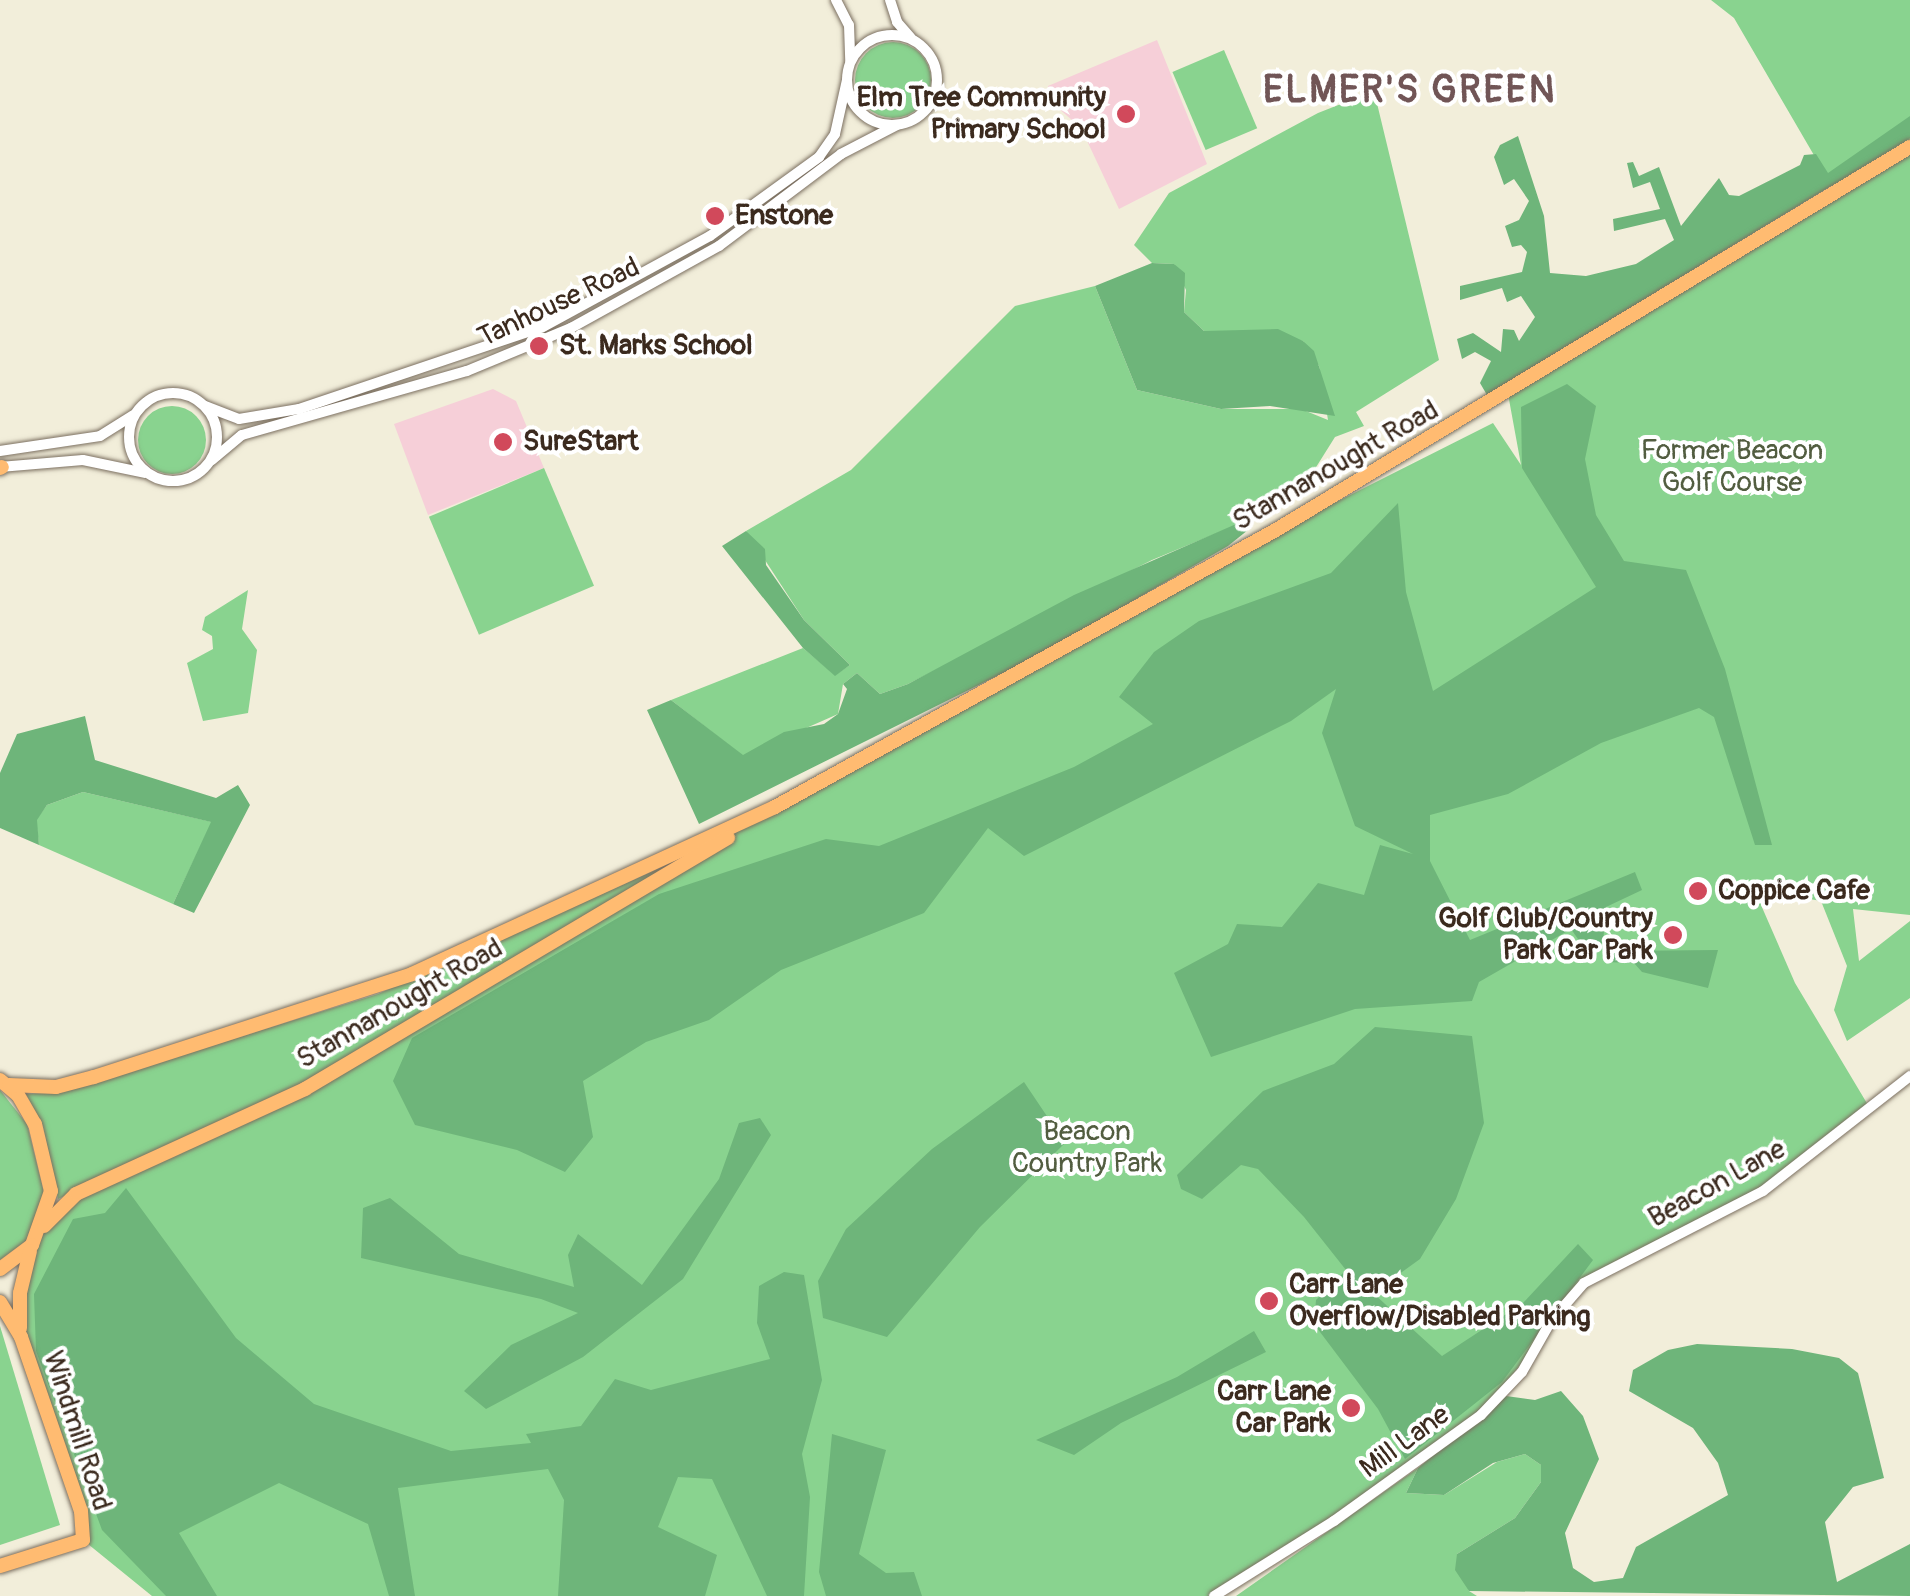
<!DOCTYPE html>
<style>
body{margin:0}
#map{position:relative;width:1910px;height:1596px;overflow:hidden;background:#f2eeda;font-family:Pangolin,sans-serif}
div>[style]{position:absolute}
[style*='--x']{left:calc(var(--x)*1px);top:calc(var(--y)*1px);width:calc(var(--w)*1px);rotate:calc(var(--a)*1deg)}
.built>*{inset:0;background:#f6cfd8}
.green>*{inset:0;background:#89d38f;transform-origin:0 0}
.round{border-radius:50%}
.forest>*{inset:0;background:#6eb57a}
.roads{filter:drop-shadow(0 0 2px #7b6f60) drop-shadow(0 0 2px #7b6f60)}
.minor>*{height:10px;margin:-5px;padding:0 5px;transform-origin:5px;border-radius:5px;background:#fff}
.minor>.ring{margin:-5px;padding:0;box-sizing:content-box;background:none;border:10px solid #fff;border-radius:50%}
.major>*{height:14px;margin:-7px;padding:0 7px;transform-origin:7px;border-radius:7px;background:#ffbb71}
.dots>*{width:28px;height:28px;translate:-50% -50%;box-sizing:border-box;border:5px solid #fff;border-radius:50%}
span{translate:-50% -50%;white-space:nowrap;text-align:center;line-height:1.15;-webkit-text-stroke:8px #fff;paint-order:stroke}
.poi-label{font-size:28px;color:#3b2a1e;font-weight:700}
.right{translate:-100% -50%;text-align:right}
.left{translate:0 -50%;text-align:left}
.street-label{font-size:28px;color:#3b2a1e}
.park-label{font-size:28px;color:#525d40}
.district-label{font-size:38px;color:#715556;font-weight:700;letter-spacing:2.5px}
</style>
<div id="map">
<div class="built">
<i style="clip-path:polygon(1157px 40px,1207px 164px,1119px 209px,1081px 128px,1049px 100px,1048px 86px)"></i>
<i style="clip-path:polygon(493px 389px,516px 401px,544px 468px,428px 515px,394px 424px)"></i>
</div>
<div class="green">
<i style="clip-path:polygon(1711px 0,1910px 0,1910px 915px,1853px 909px,1859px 961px,1910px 921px,1910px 998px,1847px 1041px,1834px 1010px,1847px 966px,1821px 901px,1770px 892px,1761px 905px,1795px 983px,1868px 1105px,1763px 1191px,1584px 1283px,1481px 1415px,1218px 1596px,152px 1596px,83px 1540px,18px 1304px,44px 1226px,61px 1205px,305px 1089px,647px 890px,775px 807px,1243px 549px,1493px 423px,1521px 465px,1508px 394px,1836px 193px,1734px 18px)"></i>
<i class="round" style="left:855px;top:42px;width:76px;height:76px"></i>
<i style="left:1224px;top:50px;width:85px;height:56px;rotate:67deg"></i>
<i style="clip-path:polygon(1374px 91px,1439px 360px,1356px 412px,1364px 426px,1335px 437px,1313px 472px,1251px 519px,1152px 560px,908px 684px,880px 694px,857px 673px,843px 684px,838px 714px,743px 756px,671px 700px,803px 648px,835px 675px,850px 665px,804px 620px,746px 531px,851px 470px,1015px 306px,1095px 286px,1137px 390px,1221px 409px,1301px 409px,1328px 420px,1319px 366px,1303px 341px,1204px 331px,1184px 312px,1186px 290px,1174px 264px,1152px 263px,1134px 245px,1169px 193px,1318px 113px)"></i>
<i class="round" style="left:138px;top:406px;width:68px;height:68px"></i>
<i style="left:544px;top:468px;width:128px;height:125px;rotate:67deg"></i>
<i style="clip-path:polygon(248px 590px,242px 629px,257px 650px,248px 713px,203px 721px,187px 663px,213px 649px,212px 636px,202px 630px,205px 617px)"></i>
<i style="clip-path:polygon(83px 792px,212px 822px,173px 904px,39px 845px,36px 820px,47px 805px)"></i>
<i style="clip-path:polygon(685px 857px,294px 1090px,58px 1199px,43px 1126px,26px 1094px,63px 1092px,378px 994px)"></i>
<i style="clip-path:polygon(0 1090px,27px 1124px,44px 1193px,26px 1241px,0 1260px)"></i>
<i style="clip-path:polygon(0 1326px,60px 1525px,0 1545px)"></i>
<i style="clip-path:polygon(1525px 1454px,1541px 1465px,1541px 1482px,1515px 1518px,1457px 1554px,1469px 1591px,1477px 1596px,1236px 1596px,1418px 1468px,1406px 1493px,1444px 1495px,1497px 1462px)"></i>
</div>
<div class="forest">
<i style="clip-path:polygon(1910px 116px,1910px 138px,1487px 395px,1480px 383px,1491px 361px,1475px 352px,1462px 359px,1457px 339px,1473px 333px,1501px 352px,1503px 329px,1514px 330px,1519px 341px,1535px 317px,1521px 296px,1507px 302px,1502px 288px,1460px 300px,1460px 286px,1522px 272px,1527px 252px,1521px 245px,1512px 247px,1505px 226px,1519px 220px,1529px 201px,1514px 179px,1504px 185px,1494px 157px,1500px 145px,1518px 136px,1544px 216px,1550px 273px,1586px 276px,1636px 264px,1674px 240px,1665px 219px,1614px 231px,1613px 219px,1660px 209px,1650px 182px,1633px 188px,1627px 163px,1633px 162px,1639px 176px,1659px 167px,1681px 226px,1719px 178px,1729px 195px,1739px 196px,1800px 165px,1804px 155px,1816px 154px,1828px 173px)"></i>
<i style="clip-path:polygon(1152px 263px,1174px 264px,1185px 273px,1184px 312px,1204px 331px,1278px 329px,1303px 341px,1314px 351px,1335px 416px,1270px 406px,1221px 409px,1137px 390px,1095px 286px)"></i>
<i style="clip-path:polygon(1567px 384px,1596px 406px,1585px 459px,1596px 515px,1624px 561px,1686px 570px,1725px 669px,1772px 845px,1755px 845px,1714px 717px,1699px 708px,1601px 743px,1508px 794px,1430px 815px,1430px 861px,1470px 940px,1635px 872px,1642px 890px,1606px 907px,1603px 943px,1585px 949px,1571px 929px,1479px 982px,1472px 1001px,1355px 1009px,1211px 1057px,1174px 973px,1228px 944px,1237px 924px,1282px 927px,1318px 883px,1364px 895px,1380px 845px,1413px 854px,1355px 826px,1322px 733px,1336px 689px,1291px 721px,1024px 856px,988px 828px,924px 913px,781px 970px,709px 1020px,646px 1042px,583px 1081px,593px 1137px,565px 1172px,517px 1150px,415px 1125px,393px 1081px,412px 1038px,659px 894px,826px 839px,879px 846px,1074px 767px,1153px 724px,1119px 697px,1154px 652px,1199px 621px,1331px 573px,1398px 503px,1406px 592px,1433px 691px,1596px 587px,1522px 468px,1521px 407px)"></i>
<i style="clip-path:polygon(1243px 521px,1248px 530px,1228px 546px,1041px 654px,699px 824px,647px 710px,671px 700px,743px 755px,784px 732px,824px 724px,838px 714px,847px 689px,843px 684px,857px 673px,880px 694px,908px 684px,1074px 595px)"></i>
<i style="clip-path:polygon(746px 531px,765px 549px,766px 565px,804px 620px,850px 665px,835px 676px,803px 648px,722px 546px)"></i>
<i style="clip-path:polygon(85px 716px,95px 760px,216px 798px,238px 785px,250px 805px,194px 913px,173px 904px,211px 822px,83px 792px,47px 805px,37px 820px,39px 845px,0 828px,0 773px,17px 734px)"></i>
<i style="clip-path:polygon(1610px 946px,1611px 951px,1718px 950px,1708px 988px,1642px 972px,1634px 963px,1604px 962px)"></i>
<i style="clip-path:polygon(1375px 1027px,1472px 1036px,1484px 1123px,1456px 1199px,1420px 1259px,1373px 1293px,1442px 1356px,1523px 1303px,1578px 1244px,1593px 1260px,1502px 1382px,1405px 1459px,1378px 1409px,1314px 1324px,1316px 1300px,1346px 1270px,1304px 1217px,1258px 1169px,1241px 1165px,1202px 1199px,1181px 1189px,1177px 1175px,1263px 1091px,1334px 1064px)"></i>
<i style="clip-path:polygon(1024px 1082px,1065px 1143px,980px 1227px,887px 1337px,823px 1318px,818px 1281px,846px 1229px,932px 1149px)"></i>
<i style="clip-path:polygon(760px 1118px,771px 1135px,683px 1279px,583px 1357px,486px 1409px,464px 1391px,511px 1345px,578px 1313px,541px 1299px,361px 1258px,363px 1208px,390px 1198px,459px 1254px,574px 1287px,568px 1255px,578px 1234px,642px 1285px,719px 1179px,739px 1123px)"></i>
<i style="clip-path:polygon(126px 1188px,236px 1338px,314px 1404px,451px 1451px,531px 1443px,526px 1434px,581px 1426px,615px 1379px,651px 1390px,770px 1359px,757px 1323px,759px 1286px,784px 1272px,804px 1275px,822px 1380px,802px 1454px,810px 1497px,804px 1596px,767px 1596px,712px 1479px,678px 1477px,658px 1527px,717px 1555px,705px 1596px,558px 1596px,564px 1500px,548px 1469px,398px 1488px,415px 1596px,389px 1596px,368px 1524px,279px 1483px,179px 1533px,217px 1596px,166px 1596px,102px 1530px,36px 1351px,34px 1294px,73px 1219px,105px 1213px)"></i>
<i style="clip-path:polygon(1254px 1331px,1266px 1352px,1121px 1423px,1074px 1455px,1036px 1440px,1177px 1377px)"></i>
<i style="clip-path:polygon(1697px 1344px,1792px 1349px,1839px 1358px,1858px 1373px,1884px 1478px,1853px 1487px,1825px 1522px,1837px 1582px,1910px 1544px,1910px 1596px,1469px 1591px,1455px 1570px,1457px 1554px,1515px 1518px,1541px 1482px,1541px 1465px,1525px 1454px,1493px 1463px,1444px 1495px,1406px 1493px,1418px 1468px,1506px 1396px,1535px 1400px,1561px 1391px,1583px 1416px,1599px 1459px,1565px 1533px,1573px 1568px,1594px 1582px,1623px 1578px,1636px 1547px,1728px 1495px,1718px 1463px,1693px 1428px,1629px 1391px,1633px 1370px,1668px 1350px)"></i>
<i style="clip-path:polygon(832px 1434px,886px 1450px,859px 1554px,886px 1573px,914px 1572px,922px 1596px,826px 1596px,819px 1572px)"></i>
</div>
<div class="roads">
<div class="minor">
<i style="--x:836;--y:0;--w:28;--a:63"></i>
<i style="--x:849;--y:25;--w:36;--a:88"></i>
<i style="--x:890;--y:0;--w:23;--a:72"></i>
<i style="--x:897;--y:22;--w:21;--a:49"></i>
<i class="ring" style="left:847px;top:35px;width:80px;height:80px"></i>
<i class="ring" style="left:129px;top:393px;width:78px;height:78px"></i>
<i style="--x:205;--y:406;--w:36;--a:21"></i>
<i style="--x:239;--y:419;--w:61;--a:-9.5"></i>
<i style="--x:299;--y:409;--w:257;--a:-18.6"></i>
<i style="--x:543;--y:327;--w:190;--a:-28.6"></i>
<i style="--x:710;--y:236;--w:135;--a:-35.9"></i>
<i style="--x:819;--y:157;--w:28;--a:-55"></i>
<i style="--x:835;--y:134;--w:55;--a:-77.5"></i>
<i style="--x:0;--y:451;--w:101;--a:-8.5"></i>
<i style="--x:100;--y:436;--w:39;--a:-32"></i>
<i style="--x:212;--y:460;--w:39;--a:-40"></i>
<i style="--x:242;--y:435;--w:234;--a:-15.9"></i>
<i style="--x:467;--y:371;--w:113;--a:-22.5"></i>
<i style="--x:571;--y:328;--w:169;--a:-29"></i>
<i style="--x:719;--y:246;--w:153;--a:-37"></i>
<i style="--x:841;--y:154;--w:63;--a:-27.4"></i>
<i style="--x:0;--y:467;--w:83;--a:-4.8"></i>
<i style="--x:83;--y:460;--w:63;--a:11.8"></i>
<i style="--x:1214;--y:1596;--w:142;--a:-32"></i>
<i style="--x:1334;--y:1521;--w:181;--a:-35.8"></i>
<i style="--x:1481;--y:1415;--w:59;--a:-46.4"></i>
<i style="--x:1522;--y:1372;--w:59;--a:-60.4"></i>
<i style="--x:1551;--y:1321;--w:50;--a:-49"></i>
<i style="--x:1584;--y:1283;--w:201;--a:-27.2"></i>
<i style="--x:1763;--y:1191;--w:187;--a:-38"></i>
</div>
<div class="major">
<i style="--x:0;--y:468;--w:2;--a:-27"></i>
<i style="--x:0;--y:1080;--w:23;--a:40"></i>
<i style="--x:18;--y:1095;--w:34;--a:60"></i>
<i style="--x:35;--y:1124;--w:69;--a:76.6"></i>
<i style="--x:51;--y:1191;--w:57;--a:109.4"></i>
<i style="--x:32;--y:1245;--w:40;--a:143"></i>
<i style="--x:9;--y:1085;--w:47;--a:2.4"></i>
<i style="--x:56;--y:1087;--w:39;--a:-15"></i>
<i style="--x:94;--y:1077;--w:334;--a:-17.9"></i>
<i style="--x:412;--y:974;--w:400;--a:-24.7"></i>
<i style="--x:775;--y:807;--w:572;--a:-28.94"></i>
<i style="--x:1276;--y:530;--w:741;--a:-31.14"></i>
<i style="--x:44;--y:1226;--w:45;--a:-45"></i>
<i style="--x:76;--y:1194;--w:252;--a:-24.6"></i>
<i style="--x:305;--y:1089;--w:492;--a:-30.7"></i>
<i style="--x:0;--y:1302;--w:41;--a:59"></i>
<i style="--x:21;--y:1337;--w:184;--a:71"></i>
<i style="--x:81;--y:1511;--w:29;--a:86"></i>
<i style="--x:83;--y:1540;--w:87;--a:162.6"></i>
<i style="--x:20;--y:1328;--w:35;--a:-90"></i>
<i style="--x:20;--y:1293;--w:43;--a:-76.6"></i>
</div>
</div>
<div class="dots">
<i style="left:1126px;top:114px;background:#d1495b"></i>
<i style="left:715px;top:216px;background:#d1495b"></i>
<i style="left:539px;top:346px;background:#d1495b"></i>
<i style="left:503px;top:442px;background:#d1495b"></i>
<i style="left:1698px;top:891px;background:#d1495b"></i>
<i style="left:1673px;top:935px;background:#d1495b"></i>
<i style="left:1269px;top:1301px;background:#d1495b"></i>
<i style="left:1351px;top:1408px;background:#d1495b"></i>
</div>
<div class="poi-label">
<span class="right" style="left:1106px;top:114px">Elm Tree Community<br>Primary School</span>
<span class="left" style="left:735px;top:216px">Enstone</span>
<span class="left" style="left:559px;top:346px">St. Marks School</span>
<span class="left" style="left:523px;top:442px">SureStart</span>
<span class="left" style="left:1718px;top:891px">Coppice Cafe</span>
<span class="right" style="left:1653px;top:935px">Golf Club/Country<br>Park Car Park</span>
<span class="left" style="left:1289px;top:1301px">Carr Lane<br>Overflow/Disabled Parking</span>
<span class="right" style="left:1331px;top:1408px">Carr Lane<br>Car Park</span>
</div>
<div class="street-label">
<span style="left:559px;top:303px;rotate:-25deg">Tanhouse Road</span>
<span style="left:1336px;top:466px;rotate:-30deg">Stannanought Road</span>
<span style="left:400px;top:1004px;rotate:-30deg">Stannanought Road</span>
<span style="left:1717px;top:1184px;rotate:-29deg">Beacon Lane</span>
<span style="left:77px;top:1431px;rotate:72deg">Windmill Road</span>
<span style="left:1405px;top:1442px;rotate:-36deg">Mill Lane</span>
</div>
<div class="park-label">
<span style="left:1732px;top:467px">Former Beacon<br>Golf Course</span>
<span style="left:1087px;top:1148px">Beacon<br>Country Park</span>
</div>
<div class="district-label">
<span style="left:1410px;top:91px">ELMER'S GREEN</span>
</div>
</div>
